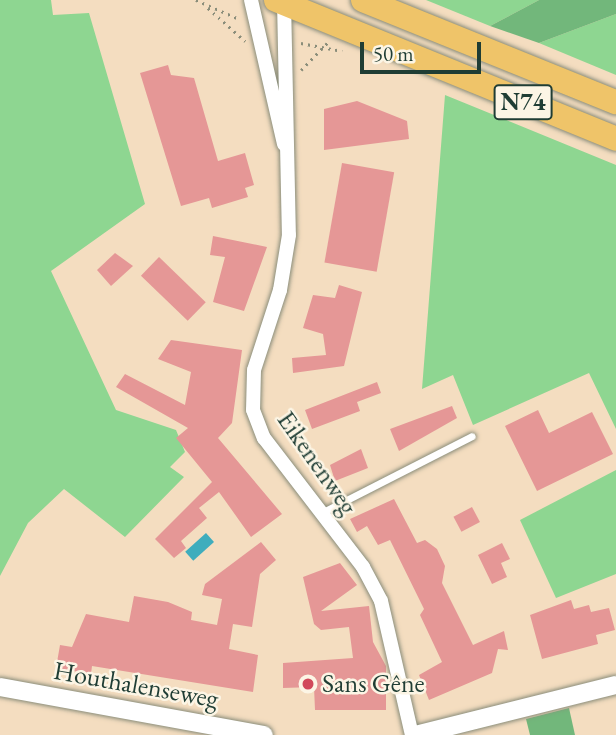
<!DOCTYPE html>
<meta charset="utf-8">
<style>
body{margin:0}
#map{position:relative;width:616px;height:735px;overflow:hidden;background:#f4ddc0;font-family:"EB Garamond",serif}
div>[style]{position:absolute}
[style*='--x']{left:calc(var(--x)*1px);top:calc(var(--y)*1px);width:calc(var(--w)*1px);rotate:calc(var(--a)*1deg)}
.green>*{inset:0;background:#8ed691}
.forest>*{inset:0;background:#72b77b}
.water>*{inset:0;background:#3fadbd;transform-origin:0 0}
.building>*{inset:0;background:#e59796;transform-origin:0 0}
.path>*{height:2.5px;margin-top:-1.25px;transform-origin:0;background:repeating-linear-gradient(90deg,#8a8d7a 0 2px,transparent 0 7px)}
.roads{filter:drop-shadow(0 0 2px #8a8d7a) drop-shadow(0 0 2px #8a8d7a)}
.service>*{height:7px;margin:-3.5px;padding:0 3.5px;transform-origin:3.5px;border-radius:3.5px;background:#fff}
.minor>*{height:14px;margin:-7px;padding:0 7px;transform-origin:7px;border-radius:7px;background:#fff}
.tertiary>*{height:18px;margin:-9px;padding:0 9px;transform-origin:9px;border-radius:9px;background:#fff}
.trunk>*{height:24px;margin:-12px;padding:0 12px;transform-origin:12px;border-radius:12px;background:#efc469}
.dots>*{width:19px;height:19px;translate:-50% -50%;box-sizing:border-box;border:4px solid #fcf5e5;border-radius:50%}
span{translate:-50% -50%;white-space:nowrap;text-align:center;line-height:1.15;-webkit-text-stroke:5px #fcf5e5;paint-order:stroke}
.shield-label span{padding:2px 5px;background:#fcf5e5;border:2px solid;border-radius:5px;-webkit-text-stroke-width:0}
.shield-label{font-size:24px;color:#1f3d34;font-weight:700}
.street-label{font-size:26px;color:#1f3d34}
.poi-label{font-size:26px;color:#1f3d34}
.left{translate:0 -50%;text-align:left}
.scale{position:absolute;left:360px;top:42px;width:121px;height:32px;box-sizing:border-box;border:4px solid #1f3d34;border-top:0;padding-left:9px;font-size:21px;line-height:24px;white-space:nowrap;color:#1f3d34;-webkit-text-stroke:5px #fcf5e5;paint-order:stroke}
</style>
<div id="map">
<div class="green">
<i style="clip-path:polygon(0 0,51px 0,53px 15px,89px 13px,145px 204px,51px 271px,116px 410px,176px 430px,185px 452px,170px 467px,184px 477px,125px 537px,64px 489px,28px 523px,0 576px)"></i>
<i style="clip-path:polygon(426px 0,539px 0,490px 26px)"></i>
<i style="clip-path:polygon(616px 14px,616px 75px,539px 43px)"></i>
<i style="clip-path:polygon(445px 95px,616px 165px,616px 429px,589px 373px,473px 425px,453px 375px,422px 389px)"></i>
<i style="clip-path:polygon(616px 470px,616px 574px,556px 598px,520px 520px)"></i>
</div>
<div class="forest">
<i style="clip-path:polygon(539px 0,616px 0,616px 14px,539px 43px,490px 26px)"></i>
<i style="clip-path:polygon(569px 708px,575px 735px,530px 735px,526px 719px)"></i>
</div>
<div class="water">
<i style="left:206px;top:533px;width:12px;height:28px;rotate:48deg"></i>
</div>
<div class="building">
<i style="clip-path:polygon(168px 65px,171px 75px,194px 78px,218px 161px,245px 153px,254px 185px,245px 188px,248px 197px,212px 208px,209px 198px,181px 206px,140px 73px)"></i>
<i style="clip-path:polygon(357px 101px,407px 121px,409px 139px,324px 150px,324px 109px)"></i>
<i style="left:342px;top:163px;width:53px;height:101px;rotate:10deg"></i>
<i style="clip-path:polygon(213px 236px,267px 247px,244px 311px,213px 302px,225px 257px,210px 255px)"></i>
<i style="clip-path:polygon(115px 253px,133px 266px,111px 286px,97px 270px)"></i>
<i style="left:159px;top:257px;width:65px;height:26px;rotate:44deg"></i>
<i style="clip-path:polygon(339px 285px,362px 292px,344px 366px,293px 373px,292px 358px,326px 355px,323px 334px,303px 328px,313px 295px,335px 298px)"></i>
<i style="clip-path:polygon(171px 340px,242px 350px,232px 423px,218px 438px,282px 514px,251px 537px,219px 492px,199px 508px,207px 518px,181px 541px,186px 548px,174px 558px,155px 539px,212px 482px,176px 438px,188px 428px,116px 387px,125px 374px,185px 405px,191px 372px,158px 359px)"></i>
<i style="clip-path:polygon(377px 382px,381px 393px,357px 402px,360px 411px,312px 429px,305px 410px)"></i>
<i style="clip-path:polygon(452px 406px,457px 418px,399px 451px,390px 429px)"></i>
<i style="clip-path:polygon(538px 410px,549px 433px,592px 412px,613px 454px,537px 491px,505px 426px)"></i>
<i style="clip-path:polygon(361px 449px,368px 468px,335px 481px,330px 465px)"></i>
<i style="clip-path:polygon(394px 499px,417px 543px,425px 540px,437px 549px,445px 566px,442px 583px,473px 645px,504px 631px,508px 650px,498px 649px,492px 673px,429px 700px,419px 675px,442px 662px,420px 615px,424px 609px,390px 540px,378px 545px,367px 526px,357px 532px,350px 519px)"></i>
<i style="left:472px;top:507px;width:17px;height:21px;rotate:62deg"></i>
<i style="clip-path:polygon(261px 542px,276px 560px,260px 574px,252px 627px,233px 624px,229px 649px,258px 655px,253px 692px,92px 666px,91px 674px,56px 668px,60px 645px,72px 647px,86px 614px,129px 622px,134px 596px,168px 602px,192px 612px,191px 620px,217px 625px,222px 599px,202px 595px,205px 584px)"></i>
<i style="clip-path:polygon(502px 543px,510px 559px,501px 563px,507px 577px,492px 584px,478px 555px)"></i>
<i style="clip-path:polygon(340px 563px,357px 585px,321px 611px,369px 606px,373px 642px,386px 666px,386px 710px,315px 710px,314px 687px,283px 688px,283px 663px,353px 658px,349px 627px,321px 630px,314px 624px,303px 577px)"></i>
<i style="clip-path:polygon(571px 600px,574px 609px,589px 605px,591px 612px,609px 608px,615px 630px,596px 635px,598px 644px,542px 659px,530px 615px)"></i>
</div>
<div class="path">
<i style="--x:196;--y:0;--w:47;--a:23.8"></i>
<i style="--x:208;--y:8;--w:50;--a:41.7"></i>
<i style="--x:301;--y:43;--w:42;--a:11"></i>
<i style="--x:301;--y:70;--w:39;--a:-46"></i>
</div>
<div class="roads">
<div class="service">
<i style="--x:321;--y:513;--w:169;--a:-27"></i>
</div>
<div class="minor">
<i style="--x:251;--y:0;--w:148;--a:77.1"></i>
<i style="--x:284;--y:1;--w:234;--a:88.8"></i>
<i style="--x:289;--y:235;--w:56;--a:99.3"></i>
<i style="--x:280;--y:290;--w:84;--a:108"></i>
<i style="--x:254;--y:370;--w:40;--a:91.4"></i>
<i style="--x:253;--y:410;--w:30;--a:69"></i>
<i style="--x:264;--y:438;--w:163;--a:52.5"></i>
<i style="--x:363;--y:567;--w:38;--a:62"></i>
<i style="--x:381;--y:601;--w:138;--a:77"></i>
</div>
<div class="tertiary">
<i style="--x:0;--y:687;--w:268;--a:10.3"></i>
<i style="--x:415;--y:735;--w:207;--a:-14"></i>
</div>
<div class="trunk">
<i style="--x:276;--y:0;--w:367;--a:22.2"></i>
<i style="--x:363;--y:0;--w:273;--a:22"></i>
</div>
</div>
<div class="dots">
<i style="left:308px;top:684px;background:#d1495b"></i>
</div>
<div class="shield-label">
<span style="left:523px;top:102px">N74</span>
</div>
<div class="street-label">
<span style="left:317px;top:463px;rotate:55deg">Eikenenweg</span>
<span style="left:136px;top:685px;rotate:10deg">Houthalenseweg</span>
</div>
<div class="poi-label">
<span class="left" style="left:322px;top:684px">Sans Gêne</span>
</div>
<div class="scale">50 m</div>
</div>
